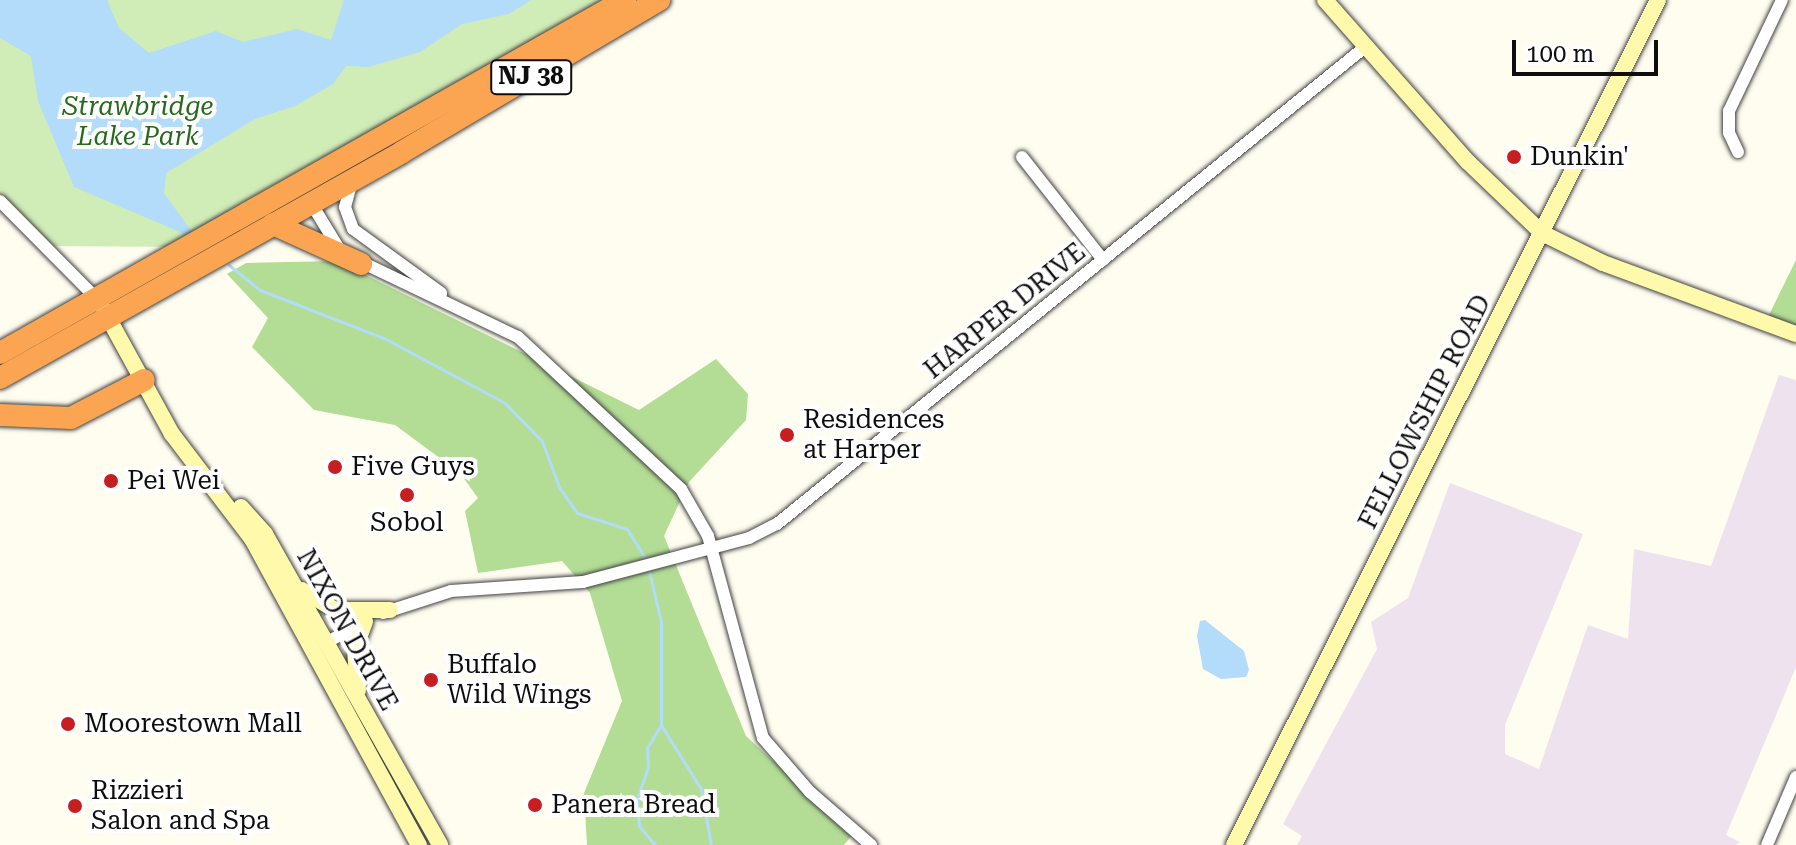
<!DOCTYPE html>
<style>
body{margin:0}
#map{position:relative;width:1796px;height:845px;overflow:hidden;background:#fffdf0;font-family:"Roboto Serif",serif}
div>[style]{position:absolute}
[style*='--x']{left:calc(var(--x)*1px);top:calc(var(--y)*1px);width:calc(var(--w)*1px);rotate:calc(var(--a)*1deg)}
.industrial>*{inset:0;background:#ede2ed}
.green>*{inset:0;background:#d0ecb7}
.forest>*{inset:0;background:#b3dd95}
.water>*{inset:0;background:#b2dcf9}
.stream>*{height:3px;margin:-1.5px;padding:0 1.5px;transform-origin:1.5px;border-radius:1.5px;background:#b2dcf9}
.roads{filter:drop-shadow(0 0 2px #414141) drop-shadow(0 0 2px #414141)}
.street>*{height:12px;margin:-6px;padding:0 6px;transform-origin:6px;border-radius:6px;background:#fff}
.secondary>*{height:16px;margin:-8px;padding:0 8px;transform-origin:8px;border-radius:8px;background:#fff9ab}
.highway>*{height:22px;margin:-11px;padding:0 11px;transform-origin:11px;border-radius:11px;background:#fba552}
.dots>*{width:22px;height:22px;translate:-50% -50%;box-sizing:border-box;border:4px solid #fff;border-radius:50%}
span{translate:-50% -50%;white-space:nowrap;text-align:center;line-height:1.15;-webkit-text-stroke:8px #fff;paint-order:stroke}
.shield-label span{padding:2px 6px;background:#fff;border:2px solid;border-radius:6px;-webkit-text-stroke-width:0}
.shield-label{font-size:24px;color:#0e0e0e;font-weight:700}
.park-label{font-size:26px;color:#286a1b;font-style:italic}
.poi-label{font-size:26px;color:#0e0e0e}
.left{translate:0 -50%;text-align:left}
.street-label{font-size:26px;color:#0e0e0e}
.scale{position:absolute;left:1512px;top:40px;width:146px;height:36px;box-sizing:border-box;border:4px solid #0e0e0e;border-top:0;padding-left:10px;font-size:24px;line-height:28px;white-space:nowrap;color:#0e0e0e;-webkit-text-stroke:6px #fff;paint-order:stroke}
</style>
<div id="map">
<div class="industrial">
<i style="clip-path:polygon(1779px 375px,1796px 380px,1796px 667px,1726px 835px,1740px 842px,1736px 845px,1297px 845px,1302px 836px,1283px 824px,1377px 649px,1371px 622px,1408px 598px,1450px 483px,1583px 534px,1505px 725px,1505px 754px,1539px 769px,1588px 625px,1628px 639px,1634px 549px,1711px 566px)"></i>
</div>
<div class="green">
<i style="clip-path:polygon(0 0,625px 0,190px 247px,46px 246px,0 198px)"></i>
</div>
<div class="forest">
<i style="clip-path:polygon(1796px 260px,1796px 336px,1764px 325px)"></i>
<i style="clip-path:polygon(337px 261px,639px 410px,716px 359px,748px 394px,746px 420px,689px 482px,664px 536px,746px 736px,853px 834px,844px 845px,587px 845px,584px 793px,622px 701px,590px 593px,562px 561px,478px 573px,465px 511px,478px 498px,460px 473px,395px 425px,314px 410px,252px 347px,268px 318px,227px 274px,246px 263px)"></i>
</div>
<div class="water">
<i style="clip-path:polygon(0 0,107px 0,119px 28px,149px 53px,216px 31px,243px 42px,297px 29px,331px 40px,344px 0,531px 0,509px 14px,462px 24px,420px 52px,368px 67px,346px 66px,333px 84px,295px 106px,255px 119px,166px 173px,164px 193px,192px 232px,187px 235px,74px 187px,38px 101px,31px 56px,0 38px)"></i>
<i style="clip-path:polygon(1205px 620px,1244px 651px,1249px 670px,1246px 677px,1221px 679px,1203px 669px,1197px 636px,1200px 621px)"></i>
</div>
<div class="stream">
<i style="--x:229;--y:265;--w:40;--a:39"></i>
<i style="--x:260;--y:290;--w:133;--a:21.2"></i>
<i style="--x:384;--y:338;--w:137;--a:28.2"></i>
<i style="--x:505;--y:403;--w:53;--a:45.8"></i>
<i style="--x:542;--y:441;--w:49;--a:69.7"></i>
<i style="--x:559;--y:487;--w:32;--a:55"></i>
<i style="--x:577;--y:513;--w:52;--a:17.7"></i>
<i style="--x:627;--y:529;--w:36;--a:58"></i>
<i style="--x:648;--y:567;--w:57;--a:76.7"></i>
<i style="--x:661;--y:622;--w:103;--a:90"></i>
<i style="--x:661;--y:725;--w:75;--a:58"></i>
<i style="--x:701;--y:789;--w:57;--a:79.9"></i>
<i style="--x:655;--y:845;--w:25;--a:-130"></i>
<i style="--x:639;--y:826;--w:27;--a:-94"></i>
<i style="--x:637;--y:799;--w:34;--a:-71"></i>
<i style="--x:648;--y:767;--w:19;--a:-93"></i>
<i style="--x:647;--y:748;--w:27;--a:-59"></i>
</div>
<div class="roads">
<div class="street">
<i style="--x:1738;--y:152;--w:21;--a:-115"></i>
<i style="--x:1729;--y:133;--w:22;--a:-90"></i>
<i style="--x:1729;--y:111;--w:123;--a:-64.5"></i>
<i style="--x:1022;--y:157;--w:131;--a:51.8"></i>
<i style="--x:352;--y:181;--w:27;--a:105"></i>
<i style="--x:345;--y:207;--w:23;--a:70"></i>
<i style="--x:353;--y:229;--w:109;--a:36"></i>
<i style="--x:0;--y:201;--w:138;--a:45.3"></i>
<i style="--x:311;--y:203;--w:52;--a:58.5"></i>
<i style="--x:357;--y:260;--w:178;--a:25.6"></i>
<i style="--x:518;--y:337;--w:223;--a:43"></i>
<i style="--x:681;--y:489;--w:54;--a:60.1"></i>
<i style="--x:708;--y:536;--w:209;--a:74.8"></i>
<i style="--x:763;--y:738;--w:72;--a:49"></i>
<i style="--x:810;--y:792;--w:81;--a:41"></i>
<i style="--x:383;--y:613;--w:71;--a:-17.9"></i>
<i style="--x:451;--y:591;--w:132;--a:-3.9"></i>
<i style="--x:583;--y:582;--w:172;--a:-14.8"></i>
<i style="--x:749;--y:538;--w:31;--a:-27"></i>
<i style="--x:777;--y:524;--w:757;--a:-39.05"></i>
<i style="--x:327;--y:642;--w:45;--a:-27.7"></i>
<i style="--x:1767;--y:845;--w:74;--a:-66.9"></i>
</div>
<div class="secondary">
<i style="--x:1325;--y:0;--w:215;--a:48.6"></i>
<i style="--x:1467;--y:161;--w:104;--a:43.8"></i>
<i style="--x:1542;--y:233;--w:68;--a:26.2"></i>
<i style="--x:1603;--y:263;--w:206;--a:20.2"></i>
<i style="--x:104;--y:310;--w:141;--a:61.3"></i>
<i style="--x:172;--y:434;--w:132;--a:52.7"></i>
<i style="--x:252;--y:539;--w:349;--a:61.4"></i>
<i style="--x:241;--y:507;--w:36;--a:48"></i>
<i style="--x:265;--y:534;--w:357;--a:60.6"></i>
<i style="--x:302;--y:590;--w:39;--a:31"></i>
<i style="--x:335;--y:610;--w:55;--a:0"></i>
<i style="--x:358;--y:690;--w:41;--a:-94.2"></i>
<i style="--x:355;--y:649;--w:29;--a:-70"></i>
<i style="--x:1234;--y:845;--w:945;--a:-63.35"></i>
</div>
<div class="highway">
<i style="--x:273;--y:224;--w:97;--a:24.4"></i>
<i style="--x:0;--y:353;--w:718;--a:-29.46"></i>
<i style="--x:0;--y:378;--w:461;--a:-29.3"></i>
<i style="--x:402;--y:152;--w:299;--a:-30.6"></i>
<i style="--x:0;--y:415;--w:71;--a:2.4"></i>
<i style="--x:71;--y:418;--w:82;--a:-27.5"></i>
</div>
</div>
<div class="dots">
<i style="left:1514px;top:157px;background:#c61f21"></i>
<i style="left:787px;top:435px;background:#c61f21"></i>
<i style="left:335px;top:467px;background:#c61f21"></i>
<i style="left:111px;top:481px;background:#c61f21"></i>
<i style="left:407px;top:495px;background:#c61f21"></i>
<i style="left:431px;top:680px;background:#c61f21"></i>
<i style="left:68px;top:724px;background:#c61f21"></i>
<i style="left:535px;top:805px;background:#c61f21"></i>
<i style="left:75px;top:806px;background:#c61f21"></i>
</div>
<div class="shield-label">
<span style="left:531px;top:77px">NJ 38</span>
</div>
<div class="park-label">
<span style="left:138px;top:122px">Strawbridge<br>Lake Park</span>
</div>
<div class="poi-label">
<span class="left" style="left:1530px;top:157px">Dunkin'</span>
<span class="left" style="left:803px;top:435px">Residences<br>at Harper</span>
<span class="left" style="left:351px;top:467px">Five Guys</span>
<span class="left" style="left:127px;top:481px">Pei Wei</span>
<span style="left:407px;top:523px">Sobol</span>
<span class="left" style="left:447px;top:680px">Buffalo<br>Wild Wings</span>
<span class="left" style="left:84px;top:724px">Moorestown Mall</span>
<span class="left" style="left:91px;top:806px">Rizzieri<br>Salon and Spa</span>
<span class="left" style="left:551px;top:805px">Panera Bread</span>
</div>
<div class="street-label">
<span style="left:1005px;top:311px;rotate:-39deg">HARPER DRIVE</span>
<span style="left:1425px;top:412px;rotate:-63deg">FELLOWSHIP ROAD</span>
<span style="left:347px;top:630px;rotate:61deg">NIXON DRIVE</span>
</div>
<div class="scale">100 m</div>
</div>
